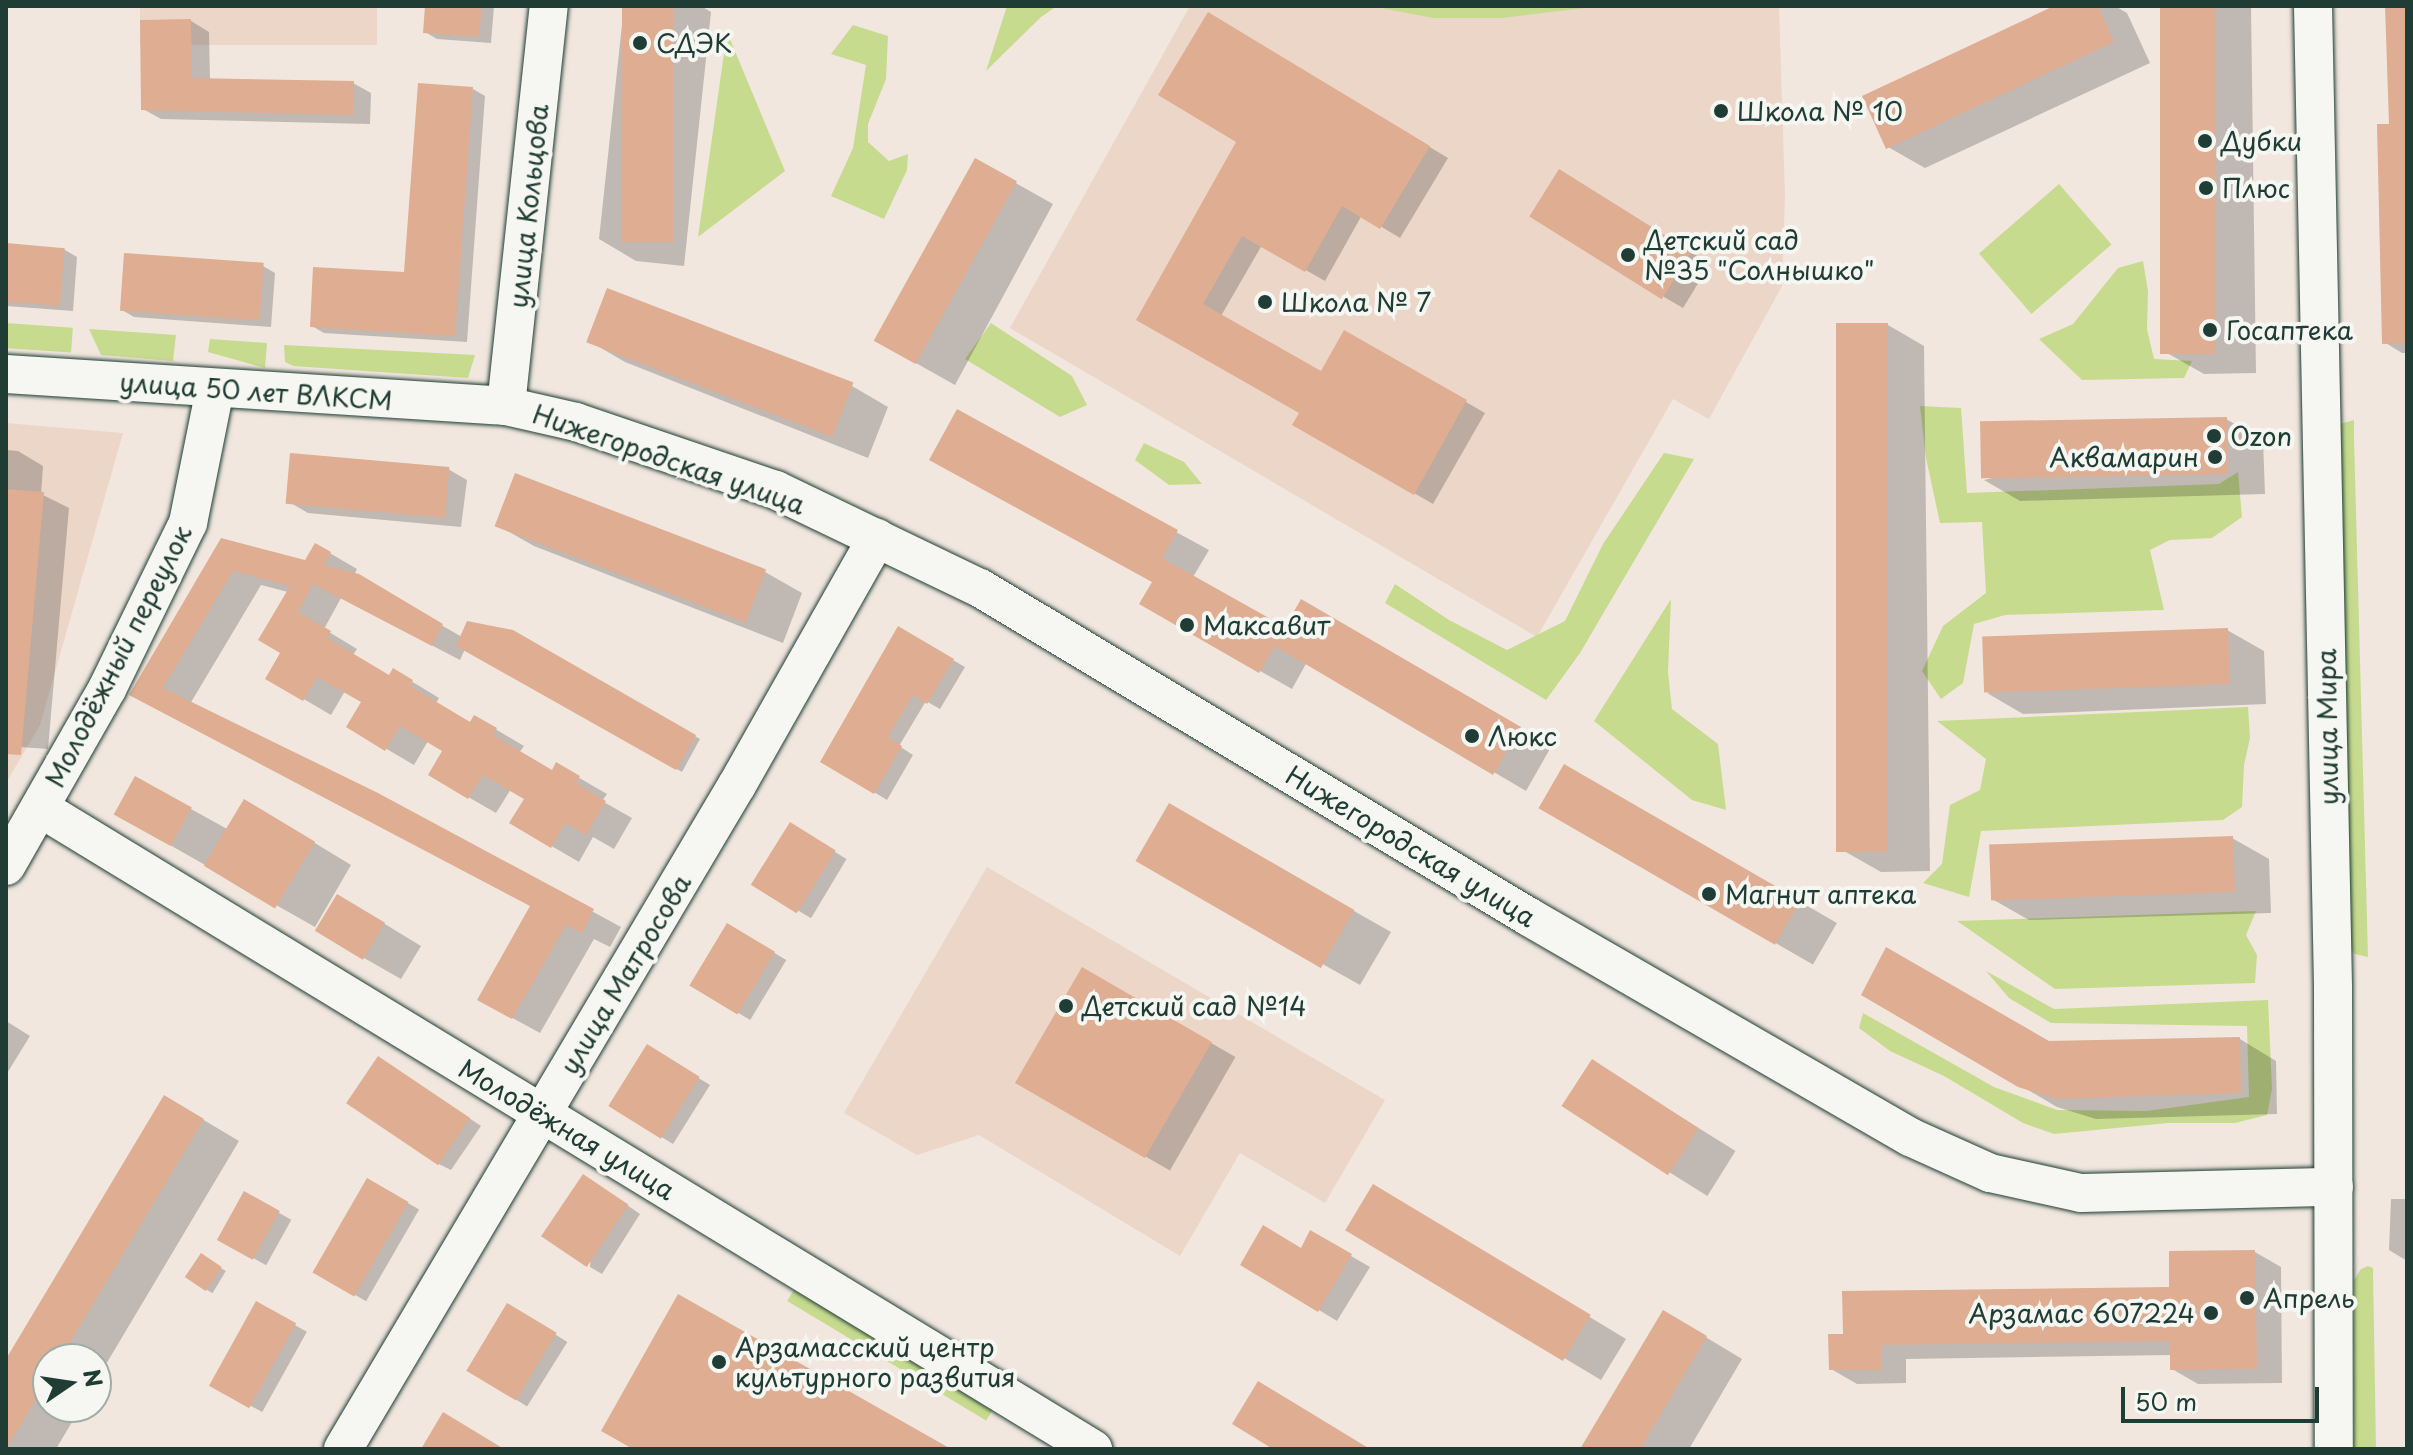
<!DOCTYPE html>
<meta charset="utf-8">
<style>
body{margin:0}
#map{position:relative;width:2413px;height:1455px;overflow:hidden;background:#f1e7df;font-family:"Playpen Sans",sans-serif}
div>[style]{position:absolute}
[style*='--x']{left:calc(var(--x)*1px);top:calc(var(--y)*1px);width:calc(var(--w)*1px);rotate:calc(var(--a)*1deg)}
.built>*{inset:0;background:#ecd6c8;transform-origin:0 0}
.green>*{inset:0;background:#c7db8f;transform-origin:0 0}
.shadow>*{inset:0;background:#0003;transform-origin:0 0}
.building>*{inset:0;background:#dfad91;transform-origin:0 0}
.roads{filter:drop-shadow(0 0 2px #1f3d34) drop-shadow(0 0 2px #1f3d34)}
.minor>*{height:38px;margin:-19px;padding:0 19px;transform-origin:19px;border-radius:19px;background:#f6f6f2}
.dots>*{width:22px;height:22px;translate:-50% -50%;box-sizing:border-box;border:4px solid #f6f6f2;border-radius:50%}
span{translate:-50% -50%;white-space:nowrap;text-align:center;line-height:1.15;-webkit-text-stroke:8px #f6f6f2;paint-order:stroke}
.poi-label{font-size:26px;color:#1f3d34}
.left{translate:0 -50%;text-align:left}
.right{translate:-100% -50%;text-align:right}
.street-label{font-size:26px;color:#1f3d34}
.frame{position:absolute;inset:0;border:8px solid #1f3d34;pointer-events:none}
.north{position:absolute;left:32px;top:1343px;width:80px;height:80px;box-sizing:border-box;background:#f6f6f2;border:2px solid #a0aca6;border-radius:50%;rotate:77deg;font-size:22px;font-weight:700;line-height:32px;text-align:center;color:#1f3d34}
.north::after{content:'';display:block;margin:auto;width:28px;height:36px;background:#1f3d34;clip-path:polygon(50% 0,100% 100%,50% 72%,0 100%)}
.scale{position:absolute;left:2121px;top:1387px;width:198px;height:36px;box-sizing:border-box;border:4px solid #1f3d34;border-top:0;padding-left:10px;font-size:24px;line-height:28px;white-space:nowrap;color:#1f3d34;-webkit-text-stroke:6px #f6f6f2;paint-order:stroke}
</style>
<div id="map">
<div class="built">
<i style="left:140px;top:6px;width:237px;height:39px"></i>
<i style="clip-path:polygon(1190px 6px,1779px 6px,1785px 195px,1782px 286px,1709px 419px,1673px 399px,1537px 637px,1010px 328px)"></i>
<i style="clip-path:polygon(6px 423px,123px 433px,40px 725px,6px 783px)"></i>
<i style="clip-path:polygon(987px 867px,1385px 1100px,1325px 1203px,1240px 1153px,1180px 1256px,979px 1135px,917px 1155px,844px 1113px)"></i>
</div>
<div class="green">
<i style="clip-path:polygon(1007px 6px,1057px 6px,1041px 17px,986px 71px)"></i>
<i style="clip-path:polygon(1371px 6px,1602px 6px,1502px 18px,1433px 18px)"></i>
<i style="clip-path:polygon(853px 25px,888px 36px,886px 79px,868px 124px,868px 142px,889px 161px,908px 154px,907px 170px,884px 219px,831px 196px,853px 148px,866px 65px,831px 54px)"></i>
<i style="clip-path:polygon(727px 32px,785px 171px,698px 237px)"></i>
<i style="left:2059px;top:184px;width:80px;height:106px;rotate:49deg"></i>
<i style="clip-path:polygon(2143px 261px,2148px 291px,2147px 329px,2154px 359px,2192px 361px,2184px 378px,2082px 380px,2039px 339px,2073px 324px,2118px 268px)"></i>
<i style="left:6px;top:323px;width:67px;height:25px;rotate:4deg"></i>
<i style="clip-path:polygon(991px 323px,1072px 376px,1087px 405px,1060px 417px,965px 359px)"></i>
<i style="clip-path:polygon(89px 329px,176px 335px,173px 361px,101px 355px)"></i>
<i style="clip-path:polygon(210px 339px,267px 343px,265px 368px,208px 352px)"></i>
<i style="clip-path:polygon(284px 345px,475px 355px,468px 378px,293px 366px,285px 362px)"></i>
<i style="clip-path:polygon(1920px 406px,1961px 408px,1967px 493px,2219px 484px,2238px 472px,2242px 517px,2212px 538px,2170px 540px,2150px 550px,2164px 610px,2005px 615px,1974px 624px,1963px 683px,1941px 699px,1922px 671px,1943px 626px,1986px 593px,1982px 522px,1940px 523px,1926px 458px)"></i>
<i style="clip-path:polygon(2354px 420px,2354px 438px,2368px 957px,2355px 954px,2348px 946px,2340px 424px)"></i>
<i style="clip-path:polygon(1144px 443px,1184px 462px,1202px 484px,1169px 485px,1135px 460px)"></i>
<i style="clip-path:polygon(1664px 453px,1694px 459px,1580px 653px,1546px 700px,1385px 603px,1395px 584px,1449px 620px,1507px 650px,1565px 621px,1603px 544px)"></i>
<i style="clip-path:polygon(1671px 599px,1668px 672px,1672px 709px,1718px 744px,1726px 810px,1692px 800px,1594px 721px)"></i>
<i style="clip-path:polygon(2248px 707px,2250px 738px,2244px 765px,2242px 807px,2223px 820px,1981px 831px,1969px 897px,1923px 883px,1942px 864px,1950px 805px,1980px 790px,1986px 759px,1937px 721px)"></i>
<i style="clip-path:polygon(2256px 911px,2246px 935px,2257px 955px,2255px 983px,2055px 989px,1957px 921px)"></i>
<i style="clip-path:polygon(1986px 971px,2054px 1009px,2268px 1000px,2272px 1089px,2267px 1115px,2235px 1123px,2168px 1123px,2054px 1134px,2023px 1123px,1944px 1076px,1890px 1051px,1859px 1028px,1863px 1013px,1994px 1087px,2057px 1110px,2147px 1111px,2249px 1097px,2247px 1026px,2051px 1023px,2009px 998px)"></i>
<i style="clip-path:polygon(2368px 1266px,2373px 1268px,2376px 1449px,2354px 1449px,2354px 1280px,2361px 1269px)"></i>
<i style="left:798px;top:1283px;width:232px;height:21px;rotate:31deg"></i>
</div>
<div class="shadow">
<i style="clip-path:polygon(427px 6px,494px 6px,491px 43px,437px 39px,425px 32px)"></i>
<i style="clip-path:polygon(624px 6px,701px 6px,711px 12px,684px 266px,636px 261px,599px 239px)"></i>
<i style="clip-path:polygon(2059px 6px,2115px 6px,2127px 13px,2150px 63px,1925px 168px,1888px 147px)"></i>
<i style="clip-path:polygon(2162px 6px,2251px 6px,2256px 373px,2204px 374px,2167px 353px)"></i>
<i style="clip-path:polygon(1209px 15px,1448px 158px,1400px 238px,1362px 215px,1325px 281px,1262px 245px,1221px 316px,1321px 374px,1345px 332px,1485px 413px,1433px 504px,1295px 424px,1301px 412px,1138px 319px,1239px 142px)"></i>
<i style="clip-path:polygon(191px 21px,209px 32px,210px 80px,353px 83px,371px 93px,370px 124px,161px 119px,143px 109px)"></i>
<i style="clip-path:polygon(473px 89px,485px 96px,467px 342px,324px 333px,312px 326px,406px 274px)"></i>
<i style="clip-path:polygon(2407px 136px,2407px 353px,2402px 353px,2384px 342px)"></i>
<i style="clip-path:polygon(975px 160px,1053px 204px,955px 385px,914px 362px)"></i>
<i style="clip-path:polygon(1578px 182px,1710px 264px,1683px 308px,1664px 297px)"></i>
<i style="clip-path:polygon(6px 245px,65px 250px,77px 257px,73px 311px,6px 306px)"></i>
<i style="clip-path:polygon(263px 266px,275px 273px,271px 327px,134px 317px,122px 310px)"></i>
<i style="clip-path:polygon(1888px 325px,1924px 346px,1930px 871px,1881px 872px,1844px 851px)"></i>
<i style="clip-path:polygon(589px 341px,852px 386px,888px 407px,868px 458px,625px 362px)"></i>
<i style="clip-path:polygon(957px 412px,1209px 550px,1193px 577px,1286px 630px,1301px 602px,1551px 747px,1526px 791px,1307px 662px,1292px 689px,1142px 604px,1154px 582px)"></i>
<i style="clip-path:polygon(2226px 419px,2263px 440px,2265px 494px,2020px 501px,1984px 480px)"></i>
<i style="clip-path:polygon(6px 450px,18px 451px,43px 466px,41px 494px,69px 508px,48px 749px,6px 746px)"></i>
<i style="clip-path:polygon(448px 469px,467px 480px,461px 527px,308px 513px,289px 502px)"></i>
<i style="clip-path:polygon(516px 475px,765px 572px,802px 593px,783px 643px,534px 546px,497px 525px)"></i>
<i style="clip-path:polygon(222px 540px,306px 562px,316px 545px,357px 569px,354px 575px,462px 637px,513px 632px,700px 739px,682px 772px,465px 649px,460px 660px,341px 598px,324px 629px,357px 649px,353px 655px,390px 677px,394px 671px,421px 687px,439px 698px,436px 703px,471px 724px,475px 717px,524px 746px,519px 753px,552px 772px,557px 765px,607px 794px,602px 801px,632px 818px,614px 849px,593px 837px,579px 862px,512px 823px,527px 798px,511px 789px,496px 813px,430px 775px,445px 750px,428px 741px,414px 765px,349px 727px,363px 702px,345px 691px,331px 715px,268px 678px,283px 652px,288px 592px,261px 585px,190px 704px,377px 794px,621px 927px,610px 947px,594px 939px,540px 1033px,507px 1015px,532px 906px,132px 694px)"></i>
<i style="clip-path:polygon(899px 629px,965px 667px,940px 709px,926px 701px,899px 746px,913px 755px,887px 800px,823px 761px)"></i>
<i style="clip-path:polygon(2227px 630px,2264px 651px,2266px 704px,2023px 714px,1987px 693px)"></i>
<i style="left:1565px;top:766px;width:314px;height:48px;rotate:30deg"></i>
<i style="clip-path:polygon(1169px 806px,1391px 932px,1360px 985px,1175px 881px)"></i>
<i style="clip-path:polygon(191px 809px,229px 830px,282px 823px,351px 865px,315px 927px,154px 836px)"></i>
<i style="left:790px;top:825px;width:66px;height:69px;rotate:31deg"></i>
<i style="clip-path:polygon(2232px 838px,2269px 859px,2271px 913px,2029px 920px,1992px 899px)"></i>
<i style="clip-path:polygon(375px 918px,421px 946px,401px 979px,364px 958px)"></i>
<i style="left:728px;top:925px;width:68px;height:70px;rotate:31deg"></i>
<i style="left:1083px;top:969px;width:176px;height:131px;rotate:30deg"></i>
<i style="clip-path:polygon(1864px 994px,2049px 1043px,2240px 1039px,2276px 1061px,2277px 1114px,2096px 1119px,2057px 1107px)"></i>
<i style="left:2406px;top:1019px;width:1px;height:100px"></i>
<i style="clip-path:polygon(6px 1021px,30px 1036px,6px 1075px)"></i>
<i style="clip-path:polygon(658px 1053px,710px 1085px,673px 1144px,611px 1106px)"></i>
<i style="left:1593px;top:1062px;width:168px;height:53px;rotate:32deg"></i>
<i style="clip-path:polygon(391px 1066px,481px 1126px,451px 1170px,439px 1164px)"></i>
<i style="clip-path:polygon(165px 1097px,239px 1141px,96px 1381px,96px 1359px,48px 1359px,48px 1407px,81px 1407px,56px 1449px,6px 1449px,6px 1363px)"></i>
<i style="left:368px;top:1180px;width:59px;height:106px;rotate:30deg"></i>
<i style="clip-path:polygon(595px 1183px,640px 1214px,602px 1274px,590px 1267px)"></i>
<i style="left:245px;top:1194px;width:53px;height:52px;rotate:29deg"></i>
<i style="clip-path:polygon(2391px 1199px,2407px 1199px,2407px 1261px,2389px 1250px)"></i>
<i style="clip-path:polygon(1410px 1208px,1626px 1339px,1601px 1380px,1348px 1229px)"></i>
<i style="clip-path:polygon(1311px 1233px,1370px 1267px,1337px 1321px,1243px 1264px,1302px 1250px)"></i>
<i style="clip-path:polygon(2255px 1252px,2281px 1267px,2282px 1383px,2198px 1384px,2172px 1369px,2172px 1355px,1906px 1359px,1906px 1383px,1857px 1384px,1831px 1369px,1831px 1336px,2171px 1289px)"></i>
<i style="left:201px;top:1256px;width:29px;height:26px;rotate:31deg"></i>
<i style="left:257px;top:1304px;width:57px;height:92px;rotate:29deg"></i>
<i style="left:508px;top:1305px;width:70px;height:76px;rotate:32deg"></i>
<i style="clip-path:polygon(1664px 1312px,1742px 1359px,1689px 1449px,1583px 1449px)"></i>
</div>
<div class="building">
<i style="clip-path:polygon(425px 6px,482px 6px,479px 37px,423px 33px)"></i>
<i style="left:622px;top:6px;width:51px;height:236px"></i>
<i style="clip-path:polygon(2054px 6px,2098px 6px,2114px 42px,1886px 149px,1862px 96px)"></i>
<i style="left:2160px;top:6px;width:55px;height:348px"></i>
<i style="clip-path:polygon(2385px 6px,2407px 6px,2407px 343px,2382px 344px,2377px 124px,2389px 124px)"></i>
<i style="clip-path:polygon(1208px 12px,1430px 146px,1380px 229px,1342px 206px,1305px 272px,1242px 236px,1203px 304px,1321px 371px,1344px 330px,1467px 400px,1414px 495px,1292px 425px,1299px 413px,1136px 320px,1236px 142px,1158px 95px)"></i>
<i style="clip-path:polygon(191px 19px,192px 78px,354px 81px,353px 115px,141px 110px,140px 20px)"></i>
<i style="clip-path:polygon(418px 83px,473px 87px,455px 336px,310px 327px,313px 267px,404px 272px)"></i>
<i style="left:975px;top:158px;width:48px;height:209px;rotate:29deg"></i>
<i style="left:1559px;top:169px;width:156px;height:56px;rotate:32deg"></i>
<i style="left:6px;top:243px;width:59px;height:58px;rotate:5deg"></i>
<i style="left:124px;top:253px;width:140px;height:58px;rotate:4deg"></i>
<i style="left:607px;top:288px;width:264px;height:58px;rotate:21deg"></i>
<i style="left:1836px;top:323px;width:52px;height:529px"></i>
<i style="clip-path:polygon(957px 409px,1178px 530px,1162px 558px,1285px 627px,1301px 599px,1521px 727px,1493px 775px,1275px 646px,1259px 673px,1139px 604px,1152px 582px,929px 460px)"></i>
<i style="left:2227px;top:417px;width:57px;height:247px;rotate:89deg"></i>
<i style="left:290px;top:453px;width:160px;height:51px;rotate:5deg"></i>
<i style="left:515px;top:473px;width:269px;height:57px;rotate:21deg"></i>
<i style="clip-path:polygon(6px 489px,44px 492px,21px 755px,6px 754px)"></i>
<i style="clip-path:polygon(221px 538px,305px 560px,315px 543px,331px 552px,324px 565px,359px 574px,443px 624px,432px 646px,313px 584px,298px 612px,331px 631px,327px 638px,389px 675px,393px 668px,413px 680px,410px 686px,470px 722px,474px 715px,497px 728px,493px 735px,552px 770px,556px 762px,580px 776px,576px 783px,606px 801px,586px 835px,565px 823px,551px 848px,509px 823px,524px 799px,483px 775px,468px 799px,428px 775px,442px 751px,400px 726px,385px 751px,346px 727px,361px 702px,317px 677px,303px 701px,265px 679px,280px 653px,258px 640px,290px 586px,233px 571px,163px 688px,378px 793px,594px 909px,582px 933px,566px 925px,512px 1019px,477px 1000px,530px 906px,129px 695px)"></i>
<i style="clip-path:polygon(467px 621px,513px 630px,696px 735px,676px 770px,456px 646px)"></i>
<i style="clip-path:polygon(898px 626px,954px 659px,927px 704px,913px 695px,888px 737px,902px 746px,874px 794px,820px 762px)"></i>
<i style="left:2228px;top:628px;width:56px;height:246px;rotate:88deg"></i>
<i style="left:1564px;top:764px;width:273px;height:51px;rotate:30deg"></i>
<i style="left:135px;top:776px;width:65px;height:44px;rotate:29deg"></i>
<i style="left:244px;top:799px;width:83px;height:78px;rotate:31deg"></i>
<i style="left:1169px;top:803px;width:214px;height:67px;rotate:30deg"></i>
<i style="left:790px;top:822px;width:54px;height:74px;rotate:32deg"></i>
<i style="left:2233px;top:836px;width:56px;height:244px;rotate:88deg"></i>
<i style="left:337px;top:894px;width:56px;height:43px;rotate:31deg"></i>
<i style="left:727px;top:923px;width:56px;height:73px;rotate:31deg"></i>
<i style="clip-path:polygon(1886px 947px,2049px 1041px,2240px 1037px,2241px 1093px,2057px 1099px,2018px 1087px,1861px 995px)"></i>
<i style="left:1082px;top:967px;width:150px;height:134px;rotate:30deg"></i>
<i style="left:647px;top:1044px;width:62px;height:73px;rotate:32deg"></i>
<i style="left:378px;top:1056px;width:111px;height:57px;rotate:34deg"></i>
<i style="left:1592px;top:1059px;width:127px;height:56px;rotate:33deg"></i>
<i style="clip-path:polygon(164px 1095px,204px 1119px,60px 1359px,48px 1359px,48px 1379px,6px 1449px,6px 1359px)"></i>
<i style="left:583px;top:1174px;width:55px;height:75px;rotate:34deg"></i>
<i style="left:367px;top:1178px;width:48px;height:109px;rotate:30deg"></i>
<i style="left:1373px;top:1184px;width:254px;height:54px;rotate:31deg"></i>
<i style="left:244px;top:1191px;width:41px;height:56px;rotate:29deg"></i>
<i style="clip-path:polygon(1263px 1225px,1301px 1248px,1310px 1230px,1352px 1254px,1318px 1312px,1240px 1265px)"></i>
<i style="clip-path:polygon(2255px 1250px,2257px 1369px,2170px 1370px,2170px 1341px,1881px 1345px,1881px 1370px,1829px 1370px,1828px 1334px,1843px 1334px,1842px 1291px,2169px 1287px,2169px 1251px)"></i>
<i style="left:201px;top:1253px;width:25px;height:29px;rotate:34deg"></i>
<i style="clip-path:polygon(678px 1294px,951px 1449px,633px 1449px,601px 1431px)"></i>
<i style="left:256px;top:1301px;width:46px;height:97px;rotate:29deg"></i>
<i style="left:507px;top:1303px;width:58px;height:79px;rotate:31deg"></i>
<i style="clip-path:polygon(1663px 1310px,1707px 1336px,1640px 1449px,1580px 1449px)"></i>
<i style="clip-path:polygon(1258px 1381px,1370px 1449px,1273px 1449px,1232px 1424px)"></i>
<i style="clip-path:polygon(443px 1412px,504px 1449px,421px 1449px)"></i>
</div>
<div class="roads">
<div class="minor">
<i style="--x:2313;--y:6;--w:982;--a:88.83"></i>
<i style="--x:2333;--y:988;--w:461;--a:89.9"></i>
<i style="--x:6;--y:374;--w:501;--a:3.66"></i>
<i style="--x:506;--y:406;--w:72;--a:12.9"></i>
<i style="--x:576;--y:422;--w:211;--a:18.8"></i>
<i style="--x:776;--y:490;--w:226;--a:25.7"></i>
<i style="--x:980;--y:588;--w:640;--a:30.93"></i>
<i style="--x:1529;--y:917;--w:440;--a:30"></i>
<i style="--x:1910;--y:1137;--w:88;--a:24.2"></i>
<i style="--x:1990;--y:1173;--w:93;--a:12.4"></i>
<i style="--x:2081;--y:1193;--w:253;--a:-1.4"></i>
<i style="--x:506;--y:406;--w:402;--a:-83.9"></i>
<i style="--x:40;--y:808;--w:1233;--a:31.33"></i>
<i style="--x:6;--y:866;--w:204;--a:-60.3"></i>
<i style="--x:107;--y:689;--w:185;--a:-64"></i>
<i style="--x:188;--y:523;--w:137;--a:-78.6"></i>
<i style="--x:343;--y:1449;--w:772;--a:-59.32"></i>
<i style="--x:737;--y:785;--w:284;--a:-60.5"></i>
</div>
</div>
<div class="dots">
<i style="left:640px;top:43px;background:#1f3d34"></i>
<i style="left:1721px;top:111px;background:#1f3d34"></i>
<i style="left:2205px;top:141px;background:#1f3d34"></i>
<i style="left:2206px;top:188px;background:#1f3d34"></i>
<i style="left:1628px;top:255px;background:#1f3d34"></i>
<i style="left:1265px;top:302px;background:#1f3d34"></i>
<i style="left:2210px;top:330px;background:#1f3d34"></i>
<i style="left:2214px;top:436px;background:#1f3d34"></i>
<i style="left:2215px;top:457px;background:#1f3d34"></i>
<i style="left:1187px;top:625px;background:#1f3d34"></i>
<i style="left:1472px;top:736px;background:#1f3d34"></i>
<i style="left:1709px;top:894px;background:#1f3d34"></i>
<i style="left:1066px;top:1006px;background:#1f3d34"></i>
<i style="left:2247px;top:1298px;background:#1f3d34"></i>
<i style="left:2211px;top:1313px;background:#1f3d34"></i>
<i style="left:719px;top:1362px;background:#1f3d34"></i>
</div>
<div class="poi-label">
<span class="left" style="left:656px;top:43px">СДЭК</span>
<span class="left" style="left:1737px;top:111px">Школа № 10</span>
<span class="left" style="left:2221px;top:141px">Дубки</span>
<span class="left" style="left:2222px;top:188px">Плюс</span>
<span class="left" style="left:1644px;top:255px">Детский сад<br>№35 "Солнышко"</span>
<span class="left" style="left:1281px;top:302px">Школа № 7</span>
<span class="left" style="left:2226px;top:330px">Госаптека</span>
<span class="left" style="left:2230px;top:436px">Ozon</span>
<span class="right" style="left:2199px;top:457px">Аквамарин</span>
<span class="left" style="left:1203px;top:625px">Максавит</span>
<span class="left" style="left:1488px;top:736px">Люкс</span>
<span class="left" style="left:1725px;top:894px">Магнит аптека</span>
<span class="left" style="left:1082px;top:1006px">Детский сад №14</span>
<span class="left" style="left:2263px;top:1298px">Апрель</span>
<span class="right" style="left:2195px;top:1313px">Арзамас 607224</span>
<span class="left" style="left:735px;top:1362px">Арзамасский центр<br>культурного развития</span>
</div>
<div class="street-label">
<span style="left:528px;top:206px;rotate:-84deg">улица Кольцова</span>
<span style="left:256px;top:391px;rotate:4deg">улица 50 лет ВЛКСМ</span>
<span style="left:669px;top:459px;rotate:19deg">Нижегородская улица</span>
<span style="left:118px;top:656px;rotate:-63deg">Молодёжный переулок</span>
<span style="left:2327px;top:727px;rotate:-91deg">улица Мира</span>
<span style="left:1411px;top:846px;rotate:31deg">Нижегородская улица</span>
<span style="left:625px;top:974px;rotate:-59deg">улица Матросова</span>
<span style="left:567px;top:1129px;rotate:31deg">Молодёжная улица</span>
</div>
<div class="frame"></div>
<div class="north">N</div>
<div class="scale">50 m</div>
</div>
